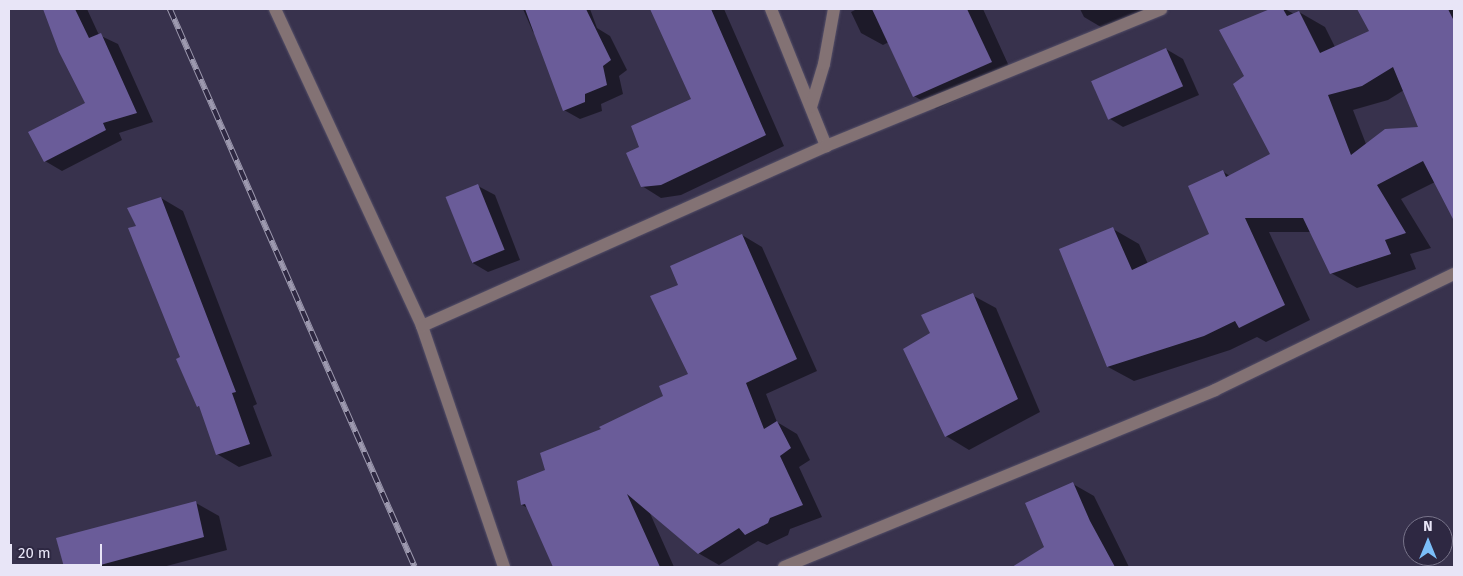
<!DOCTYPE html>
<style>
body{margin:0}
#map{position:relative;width:1463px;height:576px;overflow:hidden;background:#38324d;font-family:"Fira Sans",sans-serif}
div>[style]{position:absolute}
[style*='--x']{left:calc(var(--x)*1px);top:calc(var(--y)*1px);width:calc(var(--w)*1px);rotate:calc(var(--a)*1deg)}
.shadow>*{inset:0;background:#0007}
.building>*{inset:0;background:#6a5c99;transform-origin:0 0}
.roads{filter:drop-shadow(0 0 1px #544f68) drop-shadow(0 0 1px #544f68)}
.minor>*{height:12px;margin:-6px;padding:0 6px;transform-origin:6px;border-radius:6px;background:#837274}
.rail>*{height:5.5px;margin-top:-2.75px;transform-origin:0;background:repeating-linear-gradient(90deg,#2e2842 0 11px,#9d99af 0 22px);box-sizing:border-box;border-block:1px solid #9d99af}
span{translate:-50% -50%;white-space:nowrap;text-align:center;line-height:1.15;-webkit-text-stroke:4.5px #2e2842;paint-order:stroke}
.frame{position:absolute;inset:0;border:10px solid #e8e5f7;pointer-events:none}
.north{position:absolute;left:1403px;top:516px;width:50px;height:50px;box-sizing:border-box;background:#2e2842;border:1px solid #78748a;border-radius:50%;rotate:0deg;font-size:14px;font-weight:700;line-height:20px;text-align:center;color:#e8e5f7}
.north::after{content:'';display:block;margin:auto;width:18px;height:22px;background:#7bbef9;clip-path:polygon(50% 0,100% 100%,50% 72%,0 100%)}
.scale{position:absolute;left:10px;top:544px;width:92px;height:22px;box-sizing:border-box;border:2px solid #e8e5f7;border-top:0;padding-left:6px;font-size:15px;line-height:18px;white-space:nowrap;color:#e8e5f7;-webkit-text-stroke:4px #2e2842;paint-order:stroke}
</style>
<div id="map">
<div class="shadow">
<i style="clip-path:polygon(44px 9px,87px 9px,99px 35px,118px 44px,153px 122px,119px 133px,122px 140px,62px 171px,45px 161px,87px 103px)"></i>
<i style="clip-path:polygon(523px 9px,590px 9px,597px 28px,610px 36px,627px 70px,619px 76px,623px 94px,601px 104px,602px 111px,580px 119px,564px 110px,536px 34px,533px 32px)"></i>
<i style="clip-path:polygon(655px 9px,724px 9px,784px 146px,681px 195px,661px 198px,642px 186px,640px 147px,693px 100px)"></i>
<i style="clip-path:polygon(857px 9px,983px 9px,1013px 75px,936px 109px,914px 96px,889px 42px,883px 45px,861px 33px,851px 12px)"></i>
<i style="clip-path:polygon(1080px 9px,1156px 9px,1106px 30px,1084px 17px)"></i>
<i style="clip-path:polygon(evenodd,1274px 9px,1285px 9px,1294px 14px,1299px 12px,1325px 27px,1335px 47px,1371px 31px,1358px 9px,1454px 9px,1454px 210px,1448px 207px,1435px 182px,1401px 199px,1431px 248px,1410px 254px,1416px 269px,1357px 288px,1331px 273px,1311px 232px,1269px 232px,1310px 320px,1266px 342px,1257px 337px,1230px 350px,1134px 381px,1108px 367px,1113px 229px,1139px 244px,1148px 264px,1211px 235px,1222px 171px,1230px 176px,1272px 155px,1246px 76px,1221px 31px,1274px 9px,1404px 90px,1420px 128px,1366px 144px,1353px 110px,1388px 100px,1404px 90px)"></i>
<i style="clip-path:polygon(1166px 49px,1183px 59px,1199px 95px,1123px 127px,1107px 117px)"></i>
<i style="clip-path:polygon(478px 186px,495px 195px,520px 260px,488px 272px,471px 262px)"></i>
<i style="clip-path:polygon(161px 198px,183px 211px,257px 404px,253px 406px,272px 456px,239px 467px,217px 454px,201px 408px,198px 406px,138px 227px)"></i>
<i style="clip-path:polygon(742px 235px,762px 247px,817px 371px,766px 394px,777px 422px,797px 434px,810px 460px,799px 467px,822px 517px,790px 529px,788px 535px,767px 545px,758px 541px,719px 565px,698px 553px,649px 511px,674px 567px,554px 567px,528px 508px,522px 505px,547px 470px,602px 429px,665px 396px,689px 374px,679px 286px)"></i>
<i style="clip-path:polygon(972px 295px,996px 308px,1040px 412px,969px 450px,946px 436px,932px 334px)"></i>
<i style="clip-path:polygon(1073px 484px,1094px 496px,1129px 567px,1014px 567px,1046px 548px)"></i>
<i style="clip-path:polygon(196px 503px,219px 516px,227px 550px,163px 567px,65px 567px,58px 539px)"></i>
</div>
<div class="building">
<i style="clip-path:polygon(43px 9px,75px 9px,89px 38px,101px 33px,137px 113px,103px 123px,106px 130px,44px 162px,28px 132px,85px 103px,59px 52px)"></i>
<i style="clip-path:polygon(525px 9px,586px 9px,611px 60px,603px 66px,607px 85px,585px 94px,585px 102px,563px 111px)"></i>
<i style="clip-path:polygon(650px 9px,711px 9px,766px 135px,661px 185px,641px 187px,626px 153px,639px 147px,631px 126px,691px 99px)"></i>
<i style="clip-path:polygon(872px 9px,967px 9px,992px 62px,913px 97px)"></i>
<i style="clip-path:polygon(evenodd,1270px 9px,1283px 9px,1287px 16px,1299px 11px,1320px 53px,1369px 31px,1357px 9px,1448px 9px,1454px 21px,1454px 221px,1423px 161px,1377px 185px,1406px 233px,1385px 240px,1391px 254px,1330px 274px,1303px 218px,1245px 218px,1285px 305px,1239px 328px,1235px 321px,1204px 336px,1107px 367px,1059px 249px,1113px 227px,1132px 270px,1209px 234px,1188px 186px,1223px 170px,1226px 177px,1270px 154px,1233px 84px,1244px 76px,1219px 30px,1270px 9px,1393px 67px,1418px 127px,1385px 129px,1351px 155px,1328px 95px,1362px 86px,1393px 67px)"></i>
<i style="left:1166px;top:48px;width:42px;height:82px;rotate:66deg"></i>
<i style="left:478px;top:184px;width:71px;height:35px;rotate:68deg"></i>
<i style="clip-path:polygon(161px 197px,236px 392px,232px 393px,250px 444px,216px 455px,199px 406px,197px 407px,176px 359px,180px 357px,128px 228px,136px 226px,127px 208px)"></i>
<i style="clip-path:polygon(742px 234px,797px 359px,746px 383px,764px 429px,777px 421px,791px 448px,780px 456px,803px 505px,770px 518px,768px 523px,745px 535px,739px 528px,698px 554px,627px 494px,660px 567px,553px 567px,525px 504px,521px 505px,517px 481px,545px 470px,540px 453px,601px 429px,599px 427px,663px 396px,659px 386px,688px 374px,650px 296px,678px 285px,670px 266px)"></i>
<i style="clip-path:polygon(973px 293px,1018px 399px,945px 437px,903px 349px,930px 333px,921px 315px)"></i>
<i style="clip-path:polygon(1073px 482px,1090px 521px,1115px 567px,1012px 567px,1044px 547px,1025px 503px)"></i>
<i style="clip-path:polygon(196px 501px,204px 537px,93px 567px,64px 567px,56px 538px)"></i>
</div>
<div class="roads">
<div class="minor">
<i style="--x:275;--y:9;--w:349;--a:65.1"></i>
<i style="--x:422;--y:326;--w:255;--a:71.2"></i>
<i style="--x:771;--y:9;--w:148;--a:68.1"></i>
<i style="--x:811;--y:107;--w:45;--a:-73.2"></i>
<i style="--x:824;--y:64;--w:56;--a:-79.7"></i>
<i style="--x:422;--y:326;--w:442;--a:-24"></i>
<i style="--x:826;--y:146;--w:362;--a:-22.2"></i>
<i style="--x:784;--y:567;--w:466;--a:-22.3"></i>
<i style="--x:1215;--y:390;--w:266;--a:-25.9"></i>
</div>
</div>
<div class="rail">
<i style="--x:170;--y:9;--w:609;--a:66.3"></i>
</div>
<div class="frame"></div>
<div class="north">N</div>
<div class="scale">20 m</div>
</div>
